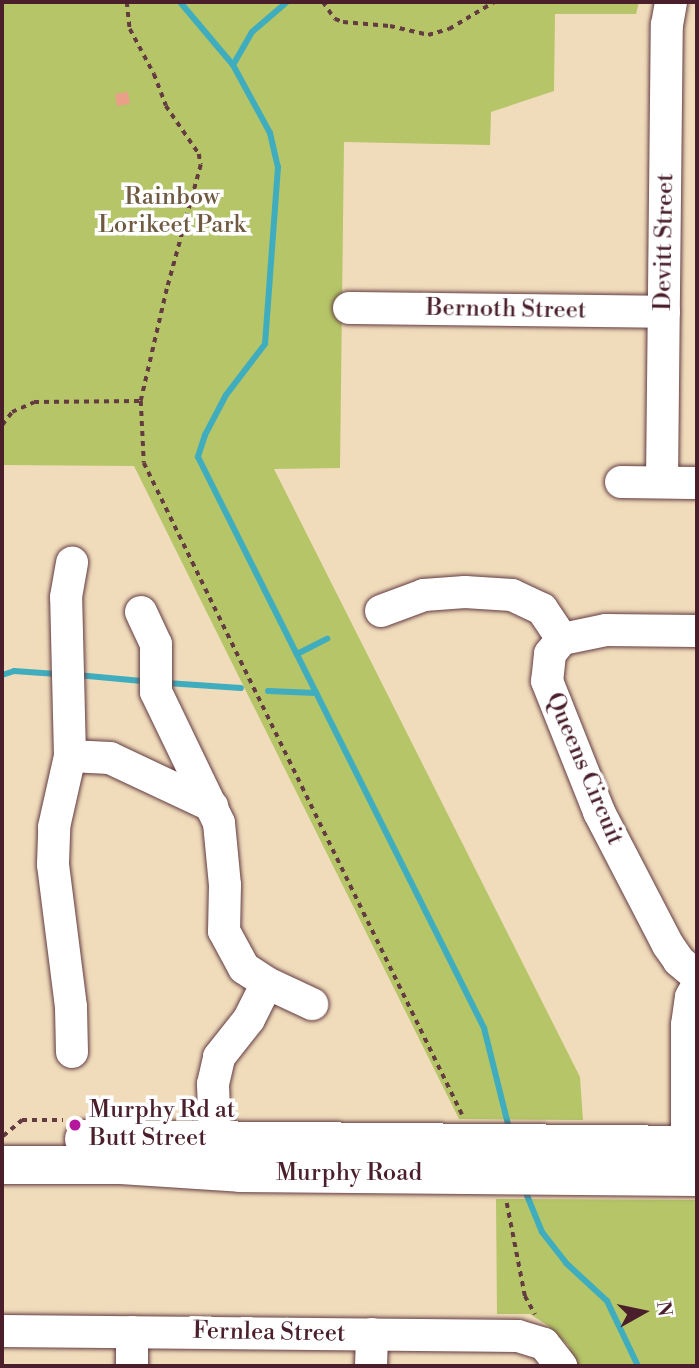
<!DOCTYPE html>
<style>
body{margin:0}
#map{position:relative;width:699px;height:1368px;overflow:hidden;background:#f0dcbb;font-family:"Libre Bodoni",serif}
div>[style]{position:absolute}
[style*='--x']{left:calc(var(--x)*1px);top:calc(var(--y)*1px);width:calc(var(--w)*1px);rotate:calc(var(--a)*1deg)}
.green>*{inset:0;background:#b5c568}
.stream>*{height:6px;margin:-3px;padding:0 3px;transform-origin:3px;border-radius:3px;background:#3fadbd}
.building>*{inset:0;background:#eaa088;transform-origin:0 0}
.path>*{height:3.5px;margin-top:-1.75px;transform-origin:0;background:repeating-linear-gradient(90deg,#633b41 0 5px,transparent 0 10px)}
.roads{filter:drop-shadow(0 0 2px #633b41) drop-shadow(0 0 2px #633b41)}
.minor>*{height:32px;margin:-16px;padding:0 16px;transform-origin:16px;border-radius:16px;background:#fff}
.major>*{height:38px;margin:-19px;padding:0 19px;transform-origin:19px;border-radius:19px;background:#fff}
.dots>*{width:19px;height:19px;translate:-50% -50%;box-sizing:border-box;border:4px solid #fff;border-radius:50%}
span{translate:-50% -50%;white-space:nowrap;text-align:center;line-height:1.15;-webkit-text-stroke:7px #fff;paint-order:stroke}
.park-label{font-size:24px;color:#6f5940}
.street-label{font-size:24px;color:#4a1f2b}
.poi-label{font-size:24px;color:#4a1f2b}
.left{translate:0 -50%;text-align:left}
.frame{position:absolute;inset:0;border:4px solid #4a1f2b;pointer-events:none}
.north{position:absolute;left:608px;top:1277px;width:70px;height:70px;-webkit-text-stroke:5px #fff;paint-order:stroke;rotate:81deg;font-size:19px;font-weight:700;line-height:28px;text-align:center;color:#4a1f2b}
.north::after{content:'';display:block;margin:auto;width:24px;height:32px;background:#4a1f2b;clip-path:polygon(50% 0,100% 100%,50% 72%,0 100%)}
</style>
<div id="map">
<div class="green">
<i style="clip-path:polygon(2px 2px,639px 2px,636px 14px,555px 14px,554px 91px,491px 112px,490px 145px,344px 142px,340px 468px,274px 469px,580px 1077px,583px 1120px,459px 1119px,134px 466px,2px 465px)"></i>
<i style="clip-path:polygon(496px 1199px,697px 1200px,697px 1366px,577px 1366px,568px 1345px,547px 1325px,530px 1314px,497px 1314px)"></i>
</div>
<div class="stream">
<i style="--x:180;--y:2;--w:82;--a:49.9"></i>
<i style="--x:233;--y:65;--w:77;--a:61.4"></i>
<i style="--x:270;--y:133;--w:35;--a:77"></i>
<i style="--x:278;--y:167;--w:177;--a:94.2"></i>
<i style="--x:265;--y:344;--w:64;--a:127.4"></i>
<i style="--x:226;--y:395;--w:45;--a:117.7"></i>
<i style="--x:205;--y:435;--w:23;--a:108"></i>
<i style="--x:198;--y:457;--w:639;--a:63.39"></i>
<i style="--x:484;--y:1028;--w:99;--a:76"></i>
<i style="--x:233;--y:65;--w:38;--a:-60"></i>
<i style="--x:252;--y:32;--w:46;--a:-40.6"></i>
<i style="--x:297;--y:654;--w:34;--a:-27"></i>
<i style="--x:2;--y:675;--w:13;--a:-18"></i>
<i style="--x:14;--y:671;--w:39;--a:4"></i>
<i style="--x:77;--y:675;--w:65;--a:5.3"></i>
<i style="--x:167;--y:683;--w:74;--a:3.9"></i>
<i style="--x:268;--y:691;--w:48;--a:2.4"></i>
<i style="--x:526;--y:1193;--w:42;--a:67.7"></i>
<i style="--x:542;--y:1232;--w:39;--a:52"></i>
<i style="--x:566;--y:1263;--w:56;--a:42.8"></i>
<i style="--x:607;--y:1301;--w:72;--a:64.5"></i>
</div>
<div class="building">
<i style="left:128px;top:92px;width:12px;height:13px;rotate:81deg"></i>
</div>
<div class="path">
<i style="--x:127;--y:2;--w:27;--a:84"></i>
<i style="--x:130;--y:29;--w:51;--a:61.9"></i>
<i style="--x:154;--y:74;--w:34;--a:69"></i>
<i style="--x:166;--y:106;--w:58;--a:55.5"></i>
<i style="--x:199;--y:154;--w:11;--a:80"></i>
<i style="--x:201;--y:165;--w:129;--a:105.3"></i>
<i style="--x:167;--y:289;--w:115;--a:103.1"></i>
<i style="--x:141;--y:401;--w:62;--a:87.2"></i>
<i style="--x:144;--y:463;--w:725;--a:63.97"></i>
<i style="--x:323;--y:2;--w:21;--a:55"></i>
<i style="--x:335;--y:19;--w:9;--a:21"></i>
<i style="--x:343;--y:22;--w:47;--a:4.9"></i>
<i style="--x:390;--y:26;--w:39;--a:13"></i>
<i style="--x:428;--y:35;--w:22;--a:-16"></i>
<i style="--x:449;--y:29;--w:52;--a:-31"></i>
<i style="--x:2;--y:425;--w:16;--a:-52"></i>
<i style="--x:12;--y:412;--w:24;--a:-24"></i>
<i style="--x:34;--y:402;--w:107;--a:-0.5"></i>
<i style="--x:3;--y:1136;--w:25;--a:-40"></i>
<i style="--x:22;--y:1120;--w:41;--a:0"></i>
<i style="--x:507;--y:1203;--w:95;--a:79"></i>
<i style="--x:525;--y:1296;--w:21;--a:61"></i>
</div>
<div class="roads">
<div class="minor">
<i style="--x:349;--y:308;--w:315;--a:0.7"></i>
<i style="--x:621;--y:482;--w:73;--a:0.8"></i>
<i style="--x:662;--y:482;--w:457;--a:-89.4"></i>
<i style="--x:667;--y:25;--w:23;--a:-80"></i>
<i style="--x:381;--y:611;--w:46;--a:-20.4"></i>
<i style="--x:424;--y:595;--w:41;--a:-4.2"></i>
<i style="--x:465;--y:592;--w:47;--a:3.7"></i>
<i style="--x:512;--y:595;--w:33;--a:25"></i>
<i style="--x:542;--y:609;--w:36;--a:56"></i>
<i style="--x:141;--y:612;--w:35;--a:65"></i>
<i style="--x:156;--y:644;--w:48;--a:90"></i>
<i style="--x:156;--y:692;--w:145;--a:64.3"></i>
<i style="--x:219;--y:823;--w:62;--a:84.5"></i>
<i style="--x:225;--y:885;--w:46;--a:91.2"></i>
<i style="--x:224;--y:931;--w:42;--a:61.6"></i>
<i style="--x:244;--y:968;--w:27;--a:33"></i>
<i style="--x:267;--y:983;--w:50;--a:25"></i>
<i style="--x:697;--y:631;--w:91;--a:-179.4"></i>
<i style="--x:606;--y:630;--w:45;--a:168.4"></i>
<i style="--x:562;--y:639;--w:19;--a:129"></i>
<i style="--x:550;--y:654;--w:27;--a:96"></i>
<i style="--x:547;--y:681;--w:141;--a:68.3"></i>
<i style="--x:599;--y:812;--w:150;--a:62.6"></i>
<i style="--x:668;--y:945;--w:19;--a:55"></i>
<i style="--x:679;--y:961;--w:23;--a:40"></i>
<i style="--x:70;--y:756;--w:40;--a:2.9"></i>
<i style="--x:110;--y:758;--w:113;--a:25.2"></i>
<i style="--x:72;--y:1052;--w:45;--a:-91.3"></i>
<i style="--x:71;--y:1007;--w:144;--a:-97.2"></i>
<i style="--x:53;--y:864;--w:37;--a:-88"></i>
<i style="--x:54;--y:827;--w:73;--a:-77.3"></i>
<i style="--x:70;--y:756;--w:159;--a:-91.4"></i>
<i style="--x:66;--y:597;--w:35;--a:-80"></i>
<i style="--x:215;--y:1139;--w:55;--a:-92.1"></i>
<i style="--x:213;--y:1084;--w:28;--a:-77"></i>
<i style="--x:219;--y:1057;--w:48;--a:-51.7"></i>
<i style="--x:249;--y:1019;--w:40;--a:-63.4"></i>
<i style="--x:687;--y:1169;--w:144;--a:-90"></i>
<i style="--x:687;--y:1025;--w:28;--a:-82"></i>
<i style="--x:691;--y:997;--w:13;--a:-61"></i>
<i style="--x:2;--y:1331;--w:516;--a:0.56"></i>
<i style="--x:518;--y:1336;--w:27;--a:17"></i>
<i style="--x:544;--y:1344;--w:28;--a:52"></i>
<i style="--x:132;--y:1366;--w:34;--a:-90"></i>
<i style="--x:371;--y:1366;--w:32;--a:-88"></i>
</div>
<div class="major">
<i style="--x:84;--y:1139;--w:613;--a:0.56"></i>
<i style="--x:2;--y:1165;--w:119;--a:0"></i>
<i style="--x:121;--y:1165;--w:119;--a:3.8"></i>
<i style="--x:240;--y:1173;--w:457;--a:0.5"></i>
</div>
</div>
<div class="dots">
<i style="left:75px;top:1125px;background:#b5179e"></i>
</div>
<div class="park-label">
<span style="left:172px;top:212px">Rainbow<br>Lorikeet Park</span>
</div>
<div class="street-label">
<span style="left:665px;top:242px;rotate:-89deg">Devitt Street</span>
<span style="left:506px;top:310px;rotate:1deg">Bernoth Street</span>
<span style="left:584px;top:769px;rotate:67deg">Queens Circuit</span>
<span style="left:349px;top:1174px">Murphy Road</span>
<span style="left:269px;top:1333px;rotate:1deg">Fernlea Street</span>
</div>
<div class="poi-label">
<span class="left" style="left:89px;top:1125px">Murphy Rd at<br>Butt Street</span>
</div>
<div class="frame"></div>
<div class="north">N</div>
</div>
